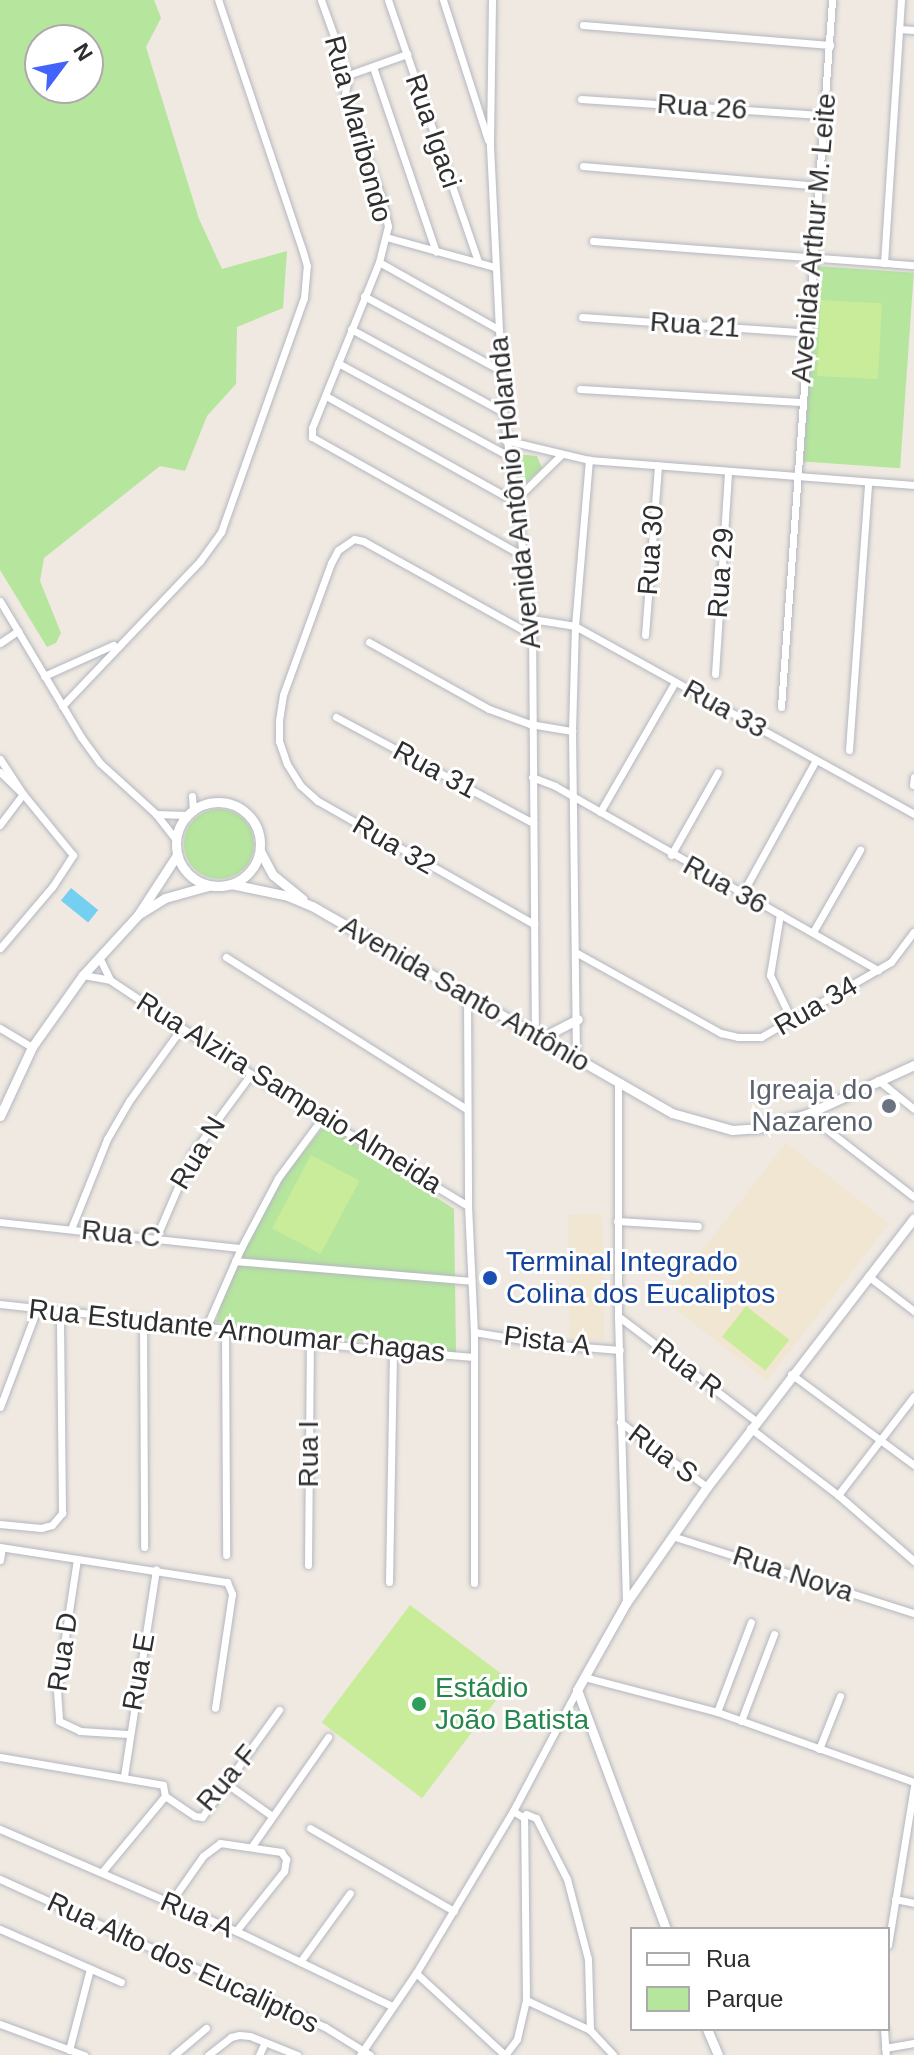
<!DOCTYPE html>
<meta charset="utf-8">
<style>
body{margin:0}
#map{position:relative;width:914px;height:2055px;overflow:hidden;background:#efe9e1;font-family:Helvetica,sans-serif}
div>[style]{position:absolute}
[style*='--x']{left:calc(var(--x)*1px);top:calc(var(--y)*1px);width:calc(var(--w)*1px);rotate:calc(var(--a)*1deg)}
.education>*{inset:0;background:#f0e6d1;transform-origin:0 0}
.green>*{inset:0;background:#b6e59e;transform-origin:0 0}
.round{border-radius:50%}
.pitch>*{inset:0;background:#c9ec9a;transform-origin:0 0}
.water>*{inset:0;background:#75cff0;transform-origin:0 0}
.roads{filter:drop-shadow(0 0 2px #b4b7c1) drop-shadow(0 0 2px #b4b7c1)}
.minor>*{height:7px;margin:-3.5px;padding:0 3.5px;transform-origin:3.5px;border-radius:3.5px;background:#fff}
.tertiary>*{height:9px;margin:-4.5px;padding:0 4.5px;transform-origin:4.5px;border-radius:4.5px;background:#fff}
.tertiary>.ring{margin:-4.5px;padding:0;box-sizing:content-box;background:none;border:9px solid #fff;border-radius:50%}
.dots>*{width:22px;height:22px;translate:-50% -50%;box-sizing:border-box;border:4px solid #fff;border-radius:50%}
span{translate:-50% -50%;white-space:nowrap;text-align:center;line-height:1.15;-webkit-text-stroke:6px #fff;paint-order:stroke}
.street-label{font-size:28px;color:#2e2e2e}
.worship-label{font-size:28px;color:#5b616d}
.right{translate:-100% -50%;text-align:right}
.transit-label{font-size:28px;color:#164399}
.left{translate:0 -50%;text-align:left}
.leisure-label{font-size:28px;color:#27864d}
.legend{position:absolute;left:630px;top:1927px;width:260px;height:104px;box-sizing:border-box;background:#fff;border:2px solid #ababab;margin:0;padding:10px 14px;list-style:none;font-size:24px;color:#2e2e2e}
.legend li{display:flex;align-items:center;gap:16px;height:40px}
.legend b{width:40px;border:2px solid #ababab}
.north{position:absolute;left:24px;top:24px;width:80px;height:80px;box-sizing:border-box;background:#fff;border:2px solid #ababab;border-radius:50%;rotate:58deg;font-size:22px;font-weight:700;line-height:32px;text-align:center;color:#2e2e2e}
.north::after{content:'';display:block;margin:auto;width:28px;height:36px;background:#4264fb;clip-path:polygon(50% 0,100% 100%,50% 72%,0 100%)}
</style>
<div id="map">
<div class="education">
<i style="left:786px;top:1143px;width:131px;height:199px;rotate:38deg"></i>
<i style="left:602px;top:1214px;width:126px;height:34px;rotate:89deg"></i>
</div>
<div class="green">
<i style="clip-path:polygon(evenodd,0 0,154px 0,161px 18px,146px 47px,199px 219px,222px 269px,287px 251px,283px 308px,237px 327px,236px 384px,207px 416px,185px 471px,160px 466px,44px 558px,40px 581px,61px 633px,56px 643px,47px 647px,0 570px,0 0,40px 40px,88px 40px,88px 88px,40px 88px,40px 40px)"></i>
<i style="left:817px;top:266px;width:97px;height:196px;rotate:4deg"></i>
<i style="clip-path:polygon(514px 454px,537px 456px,542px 468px,517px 491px)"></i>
<i class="round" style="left:184px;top:809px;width:70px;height:70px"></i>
<i style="clip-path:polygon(325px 1125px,454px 1209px,456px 1353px,216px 1322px,227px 1284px,283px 1178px)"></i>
</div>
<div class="pitch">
<i style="left:821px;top:300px;width:61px;height:76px;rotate:3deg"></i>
<i style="left:311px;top:1155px;width:55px;height:83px;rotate:28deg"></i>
<i style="left:746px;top:1306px;width:55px;height:39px;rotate:38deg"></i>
<i style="left:410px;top:1605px;width:126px;height:147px;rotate:37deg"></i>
</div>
<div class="water">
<i style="left:71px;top:888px;width:35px;height:16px;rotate:39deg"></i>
</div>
<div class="roads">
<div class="minor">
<i style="--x:321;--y:0;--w:80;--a:70.2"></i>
<i style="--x:348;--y:75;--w:20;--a:99"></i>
<i style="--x:345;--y:95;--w:107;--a:70.4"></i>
<i style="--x:381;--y:196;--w:31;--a:77"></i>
<i style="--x:388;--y:226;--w:37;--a:104"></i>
<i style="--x:379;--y:262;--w:179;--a:112"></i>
<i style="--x:312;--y:428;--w:9;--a:90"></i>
<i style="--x:312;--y:437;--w:239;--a:29.4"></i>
<i style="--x:388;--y:0;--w:277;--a:71"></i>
<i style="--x:443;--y:0;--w:147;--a:72.2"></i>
<i style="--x:492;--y:0;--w:146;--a:90.8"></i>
<i style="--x:490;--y:146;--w:266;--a:87.2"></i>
<i style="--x:503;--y:412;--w:209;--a:82"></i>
<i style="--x:532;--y:619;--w:415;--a:89.6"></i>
<i style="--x:583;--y:25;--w:248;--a:4.6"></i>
<i style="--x:899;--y:29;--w:15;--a:4"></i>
<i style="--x:373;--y:67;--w:195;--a:71.2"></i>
<i style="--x:348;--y:75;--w:63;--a:-19.6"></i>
<i style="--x:581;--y:99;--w:244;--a:3.8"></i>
<i style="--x:583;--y:166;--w:237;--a:4.8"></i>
<i style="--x:386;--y:237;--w:113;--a:15.4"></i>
<i style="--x:593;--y:241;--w:322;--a:4.3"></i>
<i style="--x:379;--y:262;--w:137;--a:29.4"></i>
<i style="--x:884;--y:263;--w:264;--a:-86.3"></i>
<i style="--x:364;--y:296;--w:155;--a:28.6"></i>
<i style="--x:582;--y:317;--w:227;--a:4"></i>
<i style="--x:351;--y:329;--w:173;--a:28.6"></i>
<i style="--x:338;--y:363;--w:192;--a:28.6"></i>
<i style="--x:580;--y:389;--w:221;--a:3.4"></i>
<i style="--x:326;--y:396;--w:215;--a:29.2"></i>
<i style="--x:514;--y:501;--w:66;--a:-44.4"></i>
<i style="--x:505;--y:440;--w:86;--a:13.4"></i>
<i style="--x:589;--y:460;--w:326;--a:4.4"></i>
<i style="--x:0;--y:601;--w:158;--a:59.2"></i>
<i style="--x:81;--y:737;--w:32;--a:54"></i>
<i style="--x:100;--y:763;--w:76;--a:42.3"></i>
<i style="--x:156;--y:814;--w:33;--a:52"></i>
<i style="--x:532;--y:619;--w:44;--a:9.2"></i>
<i style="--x:575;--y:626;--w:388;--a:29"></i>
<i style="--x:532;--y:635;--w:193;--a:-150.9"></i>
<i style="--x:363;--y:541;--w:9;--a:-167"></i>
<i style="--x:354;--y:539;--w:19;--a:145"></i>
<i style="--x:338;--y:550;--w:15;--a:118"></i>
<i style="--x:331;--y:563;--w:140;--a:110"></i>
<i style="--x:283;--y:695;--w:26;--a:99"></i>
<i style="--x:279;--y:721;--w:20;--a:90"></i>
<i style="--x:279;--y:741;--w:24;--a:71"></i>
<i style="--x:287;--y:764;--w:25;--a:58"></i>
<i style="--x:300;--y:785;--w:24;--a:42"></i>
<i style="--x:318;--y:801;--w:249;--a:29.7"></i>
<i style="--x:645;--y:635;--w:170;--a:-85.6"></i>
<i style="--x:369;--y:642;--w:137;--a:29.2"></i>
<i style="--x:489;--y:709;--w:44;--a:20.1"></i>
<i style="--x:530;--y:724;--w:43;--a:9.5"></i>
<i style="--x:0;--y:643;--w:22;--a:-34"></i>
<i style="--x:715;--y:674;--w:201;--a:-86.3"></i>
<i style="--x:44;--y:676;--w:76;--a:-24.2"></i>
<i style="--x:62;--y:706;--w:200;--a:-46.4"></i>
<i style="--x:200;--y:561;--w:36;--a:-54"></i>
<i style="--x:221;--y:532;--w:248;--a:-70.5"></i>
<i style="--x:304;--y:298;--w:32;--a:-85"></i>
<i style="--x:307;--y:266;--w:18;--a:-106"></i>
<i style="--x:302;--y:249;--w:263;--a:-108.6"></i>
<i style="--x:781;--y:707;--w:709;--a:-85.87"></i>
<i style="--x:336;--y:717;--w:224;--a:28.3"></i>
<i style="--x:849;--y:750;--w:268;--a:-85.9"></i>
<i style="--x:0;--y:759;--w:42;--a:56.7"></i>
<i style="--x:23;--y:794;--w:79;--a:50.7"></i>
<i style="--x:73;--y:855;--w:38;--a:123"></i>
<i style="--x:52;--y:887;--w:80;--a:130.4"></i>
<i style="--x:0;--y:772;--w:32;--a:44"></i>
<i style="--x:23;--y:794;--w:39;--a:127"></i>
<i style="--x:532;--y:777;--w:25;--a:21"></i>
<i style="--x:555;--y:786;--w:372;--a:29.7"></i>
<i style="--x:913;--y:785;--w:8;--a:-83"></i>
<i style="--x:192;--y:796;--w:14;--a:86"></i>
<i style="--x:600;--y:812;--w:150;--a:-60"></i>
<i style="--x:156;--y:814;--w:31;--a:2"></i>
<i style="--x:671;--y:855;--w:95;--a:-60.5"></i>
<i style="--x:742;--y:894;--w:153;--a:-61.1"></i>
<i style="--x:780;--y:914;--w:62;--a:99.3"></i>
<i style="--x:770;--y:975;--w:51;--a:64.4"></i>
<i style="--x:813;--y:932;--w:95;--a:-60.2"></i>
<i style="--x:577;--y:953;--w:165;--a:29.1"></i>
<i style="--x:721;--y:1033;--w:17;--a:13"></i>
<i style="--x:738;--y:1037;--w:23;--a:0"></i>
<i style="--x:761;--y:1037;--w:150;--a:-30"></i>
<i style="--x:891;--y:962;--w:38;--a:-53"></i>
<i style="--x:99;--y:957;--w:25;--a:64"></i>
<i style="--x:226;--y:957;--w:284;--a:32.3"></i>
<i style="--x:83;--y:975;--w:27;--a:10"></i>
<i style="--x:110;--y:980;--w:169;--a:33.7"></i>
<i style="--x:251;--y:1074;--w:254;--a:31.3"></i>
<i style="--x:467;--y:995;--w:211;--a:89.7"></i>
<i style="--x:468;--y:1206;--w:126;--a:87.3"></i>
<i style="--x:474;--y:1332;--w:251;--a:90"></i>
<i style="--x:0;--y:1028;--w:37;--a:31"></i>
<i style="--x:576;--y:1057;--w:326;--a:-90.7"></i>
<i style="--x:572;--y:731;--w:105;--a:-88.4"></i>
<i style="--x:575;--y:626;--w:167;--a:-85.2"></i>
<i style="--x:878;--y:1080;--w:46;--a:38.9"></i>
<i style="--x:618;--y:1083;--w:233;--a:90"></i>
<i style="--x:618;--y:1316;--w:287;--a:88.4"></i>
<i style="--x:807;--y:1114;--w:135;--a:37.8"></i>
<i style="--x:617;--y:1221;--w:81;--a:3.5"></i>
<i style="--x:0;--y:1222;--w:242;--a:6.2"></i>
<i style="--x:71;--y:1229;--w:97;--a:-68.2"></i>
<i style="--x:107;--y:1139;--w:44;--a:-59.9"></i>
<i style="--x:129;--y:1101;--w:89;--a:-54.2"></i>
<i style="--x:156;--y:1238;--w:91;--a:-66.8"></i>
<i style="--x:192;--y:1154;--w:99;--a:-53.6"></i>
<i style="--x:235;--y:1261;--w:237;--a:4.8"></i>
<i style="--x:868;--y:1276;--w:58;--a:37.3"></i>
<i style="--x:0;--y:1304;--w:226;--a:6.3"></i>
<i style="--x:225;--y:1329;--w:86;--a:9.4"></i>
<i style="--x:310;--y:1343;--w:164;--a:4.9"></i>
<i style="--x:618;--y:1316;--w:173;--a:37.3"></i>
<i style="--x:143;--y:1322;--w:225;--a:89.7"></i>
<i style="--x:206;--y:1328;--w:87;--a:-66.4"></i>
<i style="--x:241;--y:1248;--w:79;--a:-62.1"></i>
<i style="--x:278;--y:1178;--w:76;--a:-53.6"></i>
<i style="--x:225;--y:1329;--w:226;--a:89.7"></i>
<i style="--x:474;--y:1332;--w:74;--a:9.3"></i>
<i style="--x:547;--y:1344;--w:73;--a:4.7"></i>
<i style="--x:791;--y:1374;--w:153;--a:36.5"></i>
<i style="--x:0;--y:1407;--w:105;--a:-69.3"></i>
<i style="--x:620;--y:1422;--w:109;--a:36.8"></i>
<i style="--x:750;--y:1428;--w:111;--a:37.3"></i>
<i style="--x:838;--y:1495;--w:101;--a:41"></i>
<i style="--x:838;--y:1495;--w:125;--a:-52.5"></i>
<i style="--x:0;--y:1524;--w:41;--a:5.6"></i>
<i style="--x:41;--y:1528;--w:11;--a:-15"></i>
<i style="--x:52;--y:1525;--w:16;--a:-50"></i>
<i style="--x:62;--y:1513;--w:200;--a:-90.6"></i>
<i style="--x:672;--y:1536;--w:254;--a:17.7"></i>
<i style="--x:0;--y:1547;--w:230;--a:8.8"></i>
<i style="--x:227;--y:1582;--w:13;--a:67"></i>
<i style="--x:232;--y:1594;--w:115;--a:98.5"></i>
<i style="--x:77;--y:1559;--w:133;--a:98.7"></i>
<i style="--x:57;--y:1690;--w:31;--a:86"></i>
<i style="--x:59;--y:1721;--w:23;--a:25"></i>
<i style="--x:80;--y:1731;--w:48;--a:3.6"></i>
<i style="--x:0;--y:1560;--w:12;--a:-81"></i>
<i style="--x:308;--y:1565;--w:222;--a:-89.5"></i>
<i style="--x:389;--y:1582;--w:231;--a:-89"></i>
<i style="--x:584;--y:1677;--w:138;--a:14.7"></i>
<i style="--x:717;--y:1712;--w:209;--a:19.6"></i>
<i style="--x:717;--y:1712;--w:96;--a:-69.3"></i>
<i style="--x:741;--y:1721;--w:93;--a:-69.2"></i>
<i style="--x:819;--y:1749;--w:57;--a:-68.4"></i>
<i style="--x:0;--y:1757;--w:165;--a:9.7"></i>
<i style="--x:163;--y:1785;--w:11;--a:80"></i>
<i style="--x:165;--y:1796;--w:99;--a:129.7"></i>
<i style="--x:124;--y:1776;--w:209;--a:-81.2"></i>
<i style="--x:227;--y:1784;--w:55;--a:35.4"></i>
<i style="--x:165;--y:1796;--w:36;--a:34"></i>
<i style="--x:195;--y:1816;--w:7;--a:8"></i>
<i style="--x:202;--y:1817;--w:132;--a:-54.3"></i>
<i style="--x:513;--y:1811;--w:13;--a:32"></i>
<i style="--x:524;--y:1818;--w:4;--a:-63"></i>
<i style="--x:526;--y:1814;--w:11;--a:22"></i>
<i style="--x:536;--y:1818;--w:68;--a:63.1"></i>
<i style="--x:567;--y:1879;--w:83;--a:75.3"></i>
<i style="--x:588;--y:1959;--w:71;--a:88.4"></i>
<i style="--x:310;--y:1828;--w:166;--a:30"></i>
<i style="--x:0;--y:1829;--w:257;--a:23.4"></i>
<i style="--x:236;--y:1931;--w:173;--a:25.7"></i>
<i style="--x:252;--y:1846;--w:133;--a:-55.1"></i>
<i style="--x:0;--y:1879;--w:357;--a:24.5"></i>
<i style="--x:325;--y:2027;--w:53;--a:31.9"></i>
<i style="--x:895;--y:1899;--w:19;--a:12"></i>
<i style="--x:170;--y:1903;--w:57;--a:-54.9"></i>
<i style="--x:203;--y:1856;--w:21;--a:-37"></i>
<i style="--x:220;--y:1843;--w:62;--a:8.4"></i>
<i style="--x:281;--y:1852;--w:9;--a:54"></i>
<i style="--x:286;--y:1859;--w:12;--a:99"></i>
<i style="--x:284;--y:1871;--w:77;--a:128.7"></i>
<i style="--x:0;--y:1929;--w:132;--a:23.7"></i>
<i style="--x:888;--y:1945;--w:161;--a:-80.7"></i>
<i style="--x:300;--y:1962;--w:85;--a:-54.1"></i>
<i style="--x:416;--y:1973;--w:121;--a:42.7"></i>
<i style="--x:526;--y:2000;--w:71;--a:25.1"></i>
<i style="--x:590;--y:2030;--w:34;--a:47"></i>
<i style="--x:0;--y:2024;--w:90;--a:20.3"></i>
<i style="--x:884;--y:2029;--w:26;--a:86"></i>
<i style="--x:885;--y:2048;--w:29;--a:-10"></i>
<i style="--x:69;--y:2050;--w:84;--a:-75.5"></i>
<i style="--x:174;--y:2055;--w:42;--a:-40.2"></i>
<i style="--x:208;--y:2055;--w:29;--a:-38"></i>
<i style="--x:231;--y:2037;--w:8;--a:-14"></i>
<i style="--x:239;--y:2035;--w:11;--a:5"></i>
<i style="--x:250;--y:2036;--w:51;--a:22"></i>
<i style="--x:259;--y:2055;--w:14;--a:-65"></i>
<i style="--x:360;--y:2055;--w:99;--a:-55.7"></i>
<i style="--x:416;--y:1973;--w:189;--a:-59.1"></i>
<i style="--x:513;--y:1811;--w:137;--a:-62.1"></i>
<i style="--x:505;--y:2055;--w:20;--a:-53"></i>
<i style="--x:517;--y:2039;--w:40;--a:-77"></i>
<i style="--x:526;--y:2000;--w:182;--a:-90.6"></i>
</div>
<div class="tertiary">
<i class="ring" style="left:176px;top:802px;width:75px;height:75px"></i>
<i style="--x:260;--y:851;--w:27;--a:62"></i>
<i style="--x:273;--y:875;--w:38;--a:39"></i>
<i style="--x:231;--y:884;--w:58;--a:11.9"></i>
<i style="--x:288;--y:896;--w:26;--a:23"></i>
<i style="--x:312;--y:906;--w:415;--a:29.9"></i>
<i style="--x:672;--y:1113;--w:62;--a:15.8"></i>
<i style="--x:732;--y:1130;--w:27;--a:-4"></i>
<i style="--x:759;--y:1128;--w:50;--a:-16.3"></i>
<i style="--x:807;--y:1114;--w:118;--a:-24.6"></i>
<i style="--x:141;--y:913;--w:28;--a:-32"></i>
<i style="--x:165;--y:898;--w:45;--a:-15.6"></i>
<i style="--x:543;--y:1037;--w:39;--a:-27"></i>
<i style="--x:0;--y:1116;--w:76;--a:-65.1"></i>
<i style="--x:32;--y:1047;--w:88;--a:-54.7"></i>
<i style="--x:83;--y:975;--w:81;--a:-47.5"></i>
<i style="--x:138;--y:915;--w:72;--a:-57"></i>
<i style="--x:666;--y:1929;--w:255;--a:-110.4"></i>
<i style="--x:577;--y:1690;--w:100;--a:-60.6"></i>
<i style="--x:626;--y:1603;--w:141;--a:-55.1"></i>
<i style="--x:707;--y:1487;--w:339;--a:-52.4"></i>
<i style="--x:707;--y:2029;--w:28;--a:67"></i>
</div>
</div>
<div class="dots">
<i style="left:889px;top:1106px;background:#6b7280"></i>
<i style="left:490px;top:1278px;background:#1a4fb4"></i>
<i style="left:419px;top:1704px;background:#2e9e5b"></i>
</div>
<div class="street-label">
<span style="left:702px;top:107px;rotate:4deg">Rua 26</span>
<span style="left:358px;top:129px;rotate:75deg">Rua Maribondo</span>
<span style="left:433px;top:131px;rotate:71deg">Rua Igaci</span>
<span style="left:814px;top:238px;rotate:-85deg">Avenida Arthur M. Leite</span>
<span style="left:695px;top:325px;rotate:4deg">Rua 21</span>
<span style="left:515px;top:493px;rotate:-96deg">Avenida Antônio Holanda</span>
<span style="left:651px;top:550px;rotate:-86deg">Rua 30</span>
<span style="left:721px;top:573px;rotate:-86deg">Rua 29</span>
<span style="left:725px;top:709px;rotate:29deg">Rua 33</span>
<span style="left:435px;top:770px;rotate:28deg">Rua 31</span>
<span style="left:394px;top:845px;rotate:30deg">Rua 32</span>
<span style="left:725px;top:885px;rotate:29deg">Rua 36</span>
<span style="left:465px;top:994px;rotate:30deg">Avenida Santo Antônio</span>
<span style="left:816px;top:1006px;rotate:-30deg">Rua 34</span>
<span style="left:289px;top:1093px;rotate:32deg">Rua Alzira Sampaio Almeida</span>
<span style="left:198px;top:1153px;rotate:-59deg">Rua N</span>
<span style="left:121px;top:1234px;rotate:6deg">Rua C</span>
<span style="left:237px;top:1331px;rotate:6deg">Rua Estudante Arnoumar Chagas</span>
<span style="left:547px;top:1341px;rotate:7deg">Pista A</span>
<span style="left:687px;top:1368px;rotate:37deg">Rua R</span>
<span style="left:309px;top:1454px;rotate:-90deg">Rua I</span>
<span style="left:663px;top:1454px;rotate:37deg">Rua S</span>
<span style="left:793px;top:1574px;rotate:18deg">Rua Nova</span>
<span style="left:63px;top:1652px;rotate:-82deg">Rua D</span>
<span style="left:139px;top:1672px;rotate:-80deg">Rua E</span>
<span style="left:227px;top:1778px;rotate:-50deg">Rua F</span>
<span style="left:197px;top:1915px;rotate:23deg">Rua A</span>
<span style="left:183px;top:1963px;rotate:25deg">Rua Alto dos Eucaliptos</span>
</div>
<div class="worship-label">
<span class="right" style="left:873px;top:1106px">Igreaja do<br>Nazareno</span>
</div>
<div class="transit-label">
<span class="left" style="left:506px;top:1278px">Terminal Integrado<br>Colina dos Eucaliptos</span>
</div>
<div class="leisure-label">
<span class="left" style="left:435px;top:1704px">Estádio<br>João Batista</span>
</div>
<ul class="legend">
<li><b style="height:10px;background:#fff"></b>Rua</li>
<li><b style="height:22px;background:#b6e59e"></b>Parque</li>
</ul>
<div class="north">N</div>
</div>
